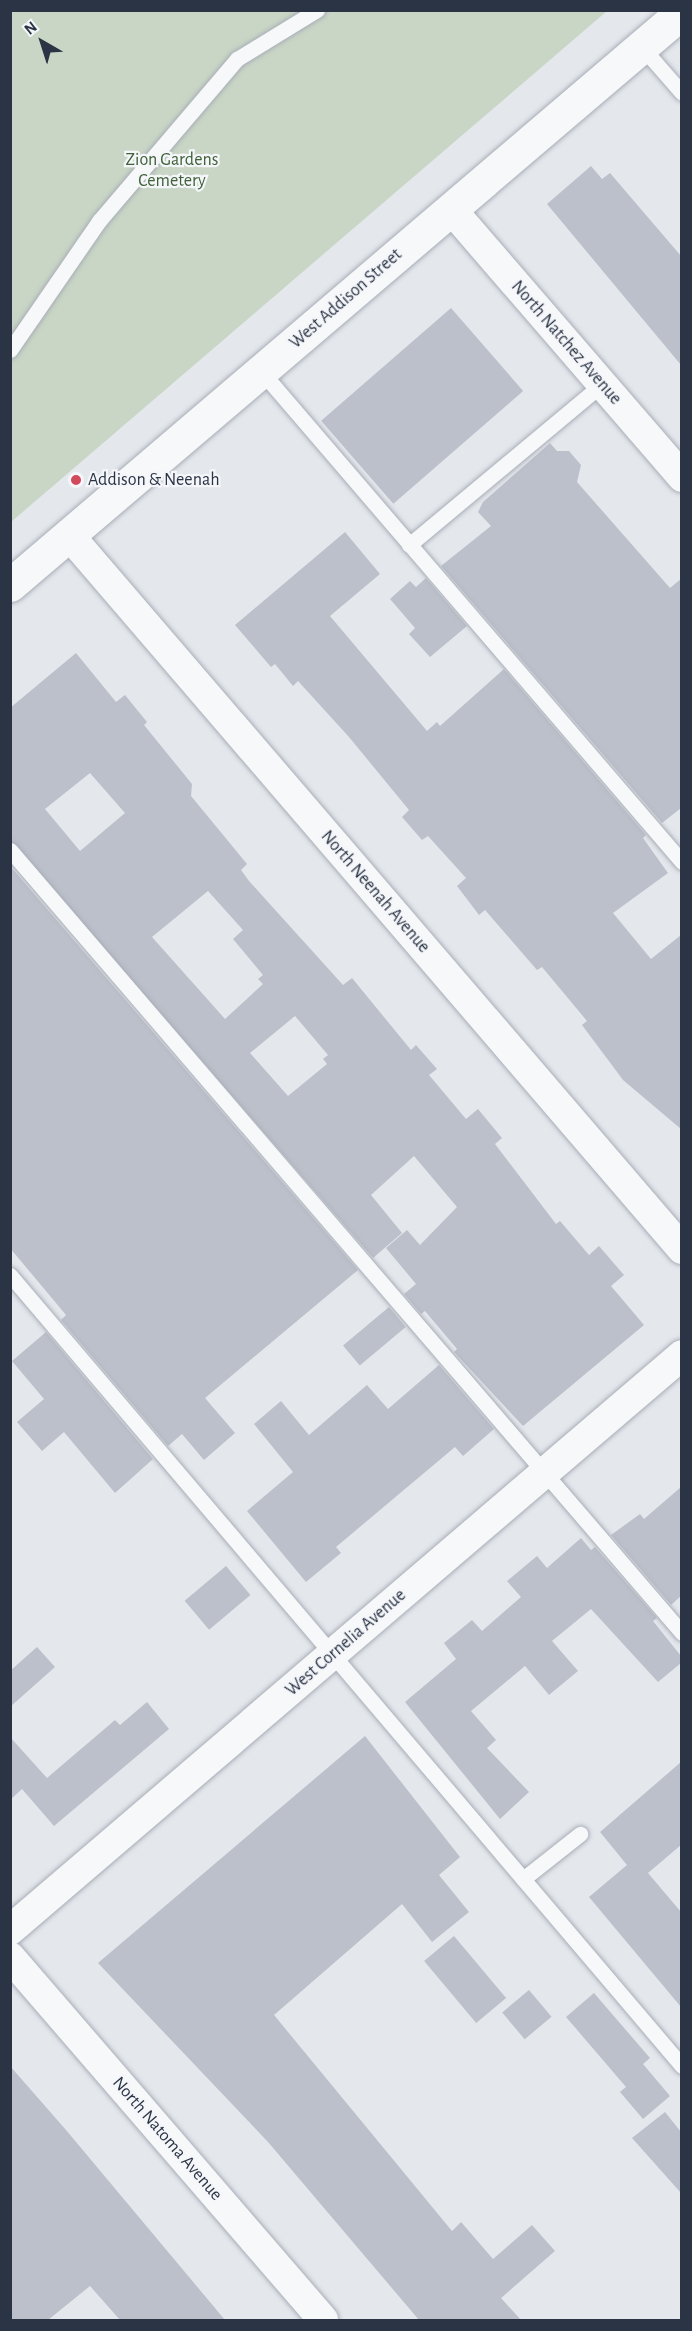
<!DOCTYPE html>
<style>
body{margin:0}
#map{position:relative;width:692px;height:2331px;overflow:hidden;background:#e4e7ec;font-family:"Alegreya Sans",sans-serif}
div>[style]{position:absolute}
[style*='--x']{left:calc(var(--x)*1px);top:calc(var(--y)*1px);width:calc(var(--w)*1px);rotate:calc(var(--a)*1deg)}
.green>*{inset:0;background:#c9d6c5}
.building>*{inset:0;background:#bbc0ca;transform-origin:0 0}
.roads{filter:drop-shadow(0 0 2px #a9aeb7) drop-shadow(0 0 2px #a9aeb7)}
.service>*{height:15px;margin:-7.5px;padding:0 7.5px;transform-origin:7.5px;border-radius:7.5px;background:#f7f8fa}
.minor>*{height:30px;margin:-15px;padding:0 15px;transform-origin:15px;border-radius:15px;background:#f7f8fa}
.tertiary>*{height:33px;margin:-16.5px;padding:0 16.5px;transform-origin:16.5px;border-radius:16.5px;background:#f7f8fa}
.dots>*{width:16px;height:16px;translate:-50% -50%;box-sizing:border-box;border:3px solid #f4f6f9;border-radius:50%}
span{translate:-50% -50%;white-space:nowrap;text-align:center;line-height:1.15;-webkit-text-stroke:4.5px #f4f6f9;paint-order:stroke}
.park-label{font-size:18px;color:#3f6138}
.street-label{font-size:18px;color:#2b3445}
.poi-label{font-size:18px;color:#2b3445}
.left{translate:0 -50%;text-align:left}
.frame{position:absolute;inset:0;border:12px solid #2b3445;pointer-events:none}
.north{position:absolute;left:12px;top:12px;width:60px;height:60px;-webkit-text-stroke:4px #f4f6f9;paint-order:stroke;rotate:321deg;font-size:16px;font-weight:700;line-height:24px;text-align:center;color:#2b3445}
.north::after{content:'';display:block;margin:auto;width:21px;height:27px;background:#2b3445;clip-path:polygon(50% 0,100% 100%,50% 72%,0 100%)}
</style>
<div id="map">
<div class="green">
<i style="clip-path:polygon(11px 11px,607px 11px,11px 522px)"></i>
</div>
<div class="building">
<i style="clip-path:polygon(591px 166px,602px 179px,610px 173px,681px 256px,681px 365px,547px 204px)"></i>
<i style="left:451px;top:308px;width:110px;height:172px;rotate:49deg"></i>
<i style="clip-path:polygon(550px 443px,557px 451px,569px 451px,581px 465px,577px 482px,670px 588px,681px 579px,681px 808px,662px 823px,441px 566px,491px 526px,478px 512px,483px 502px)"></i>
<i style="clip-path:polygon(345px 532px,380px 574px,330px 616px,427px 731px,437px 722px,440px 726px,504px 669px,646px 835px,643px 838px,668px 873px,613px 913px,651px 959px,681px 935px,681px 1129px,623px 1080px,582px 1025px,587px 1021px,542px 967px,537px 970px,485px 910px,479px 915px,457px 886px,466px 878px,428px 836px,422px 840px,402px 817px,409px 810px,349px 737px,298px 681px,293px 686px,275px 664px,271px 667px,235px 625px)"></i>
<i style="clip-path:polygon(426px 578px,467px 626px,430px 657px,409px 634px,415px 628px,390px 599px,410px 581px,416px 587px)"></i>
<i style="clip-path:polygon(evenodd,76px 653px,116px 702px,125px 695px,147px 722px,144px 725px,192px 784px,191px 796px,247px 864px,241px 870px,249px 881px,343px 985px,352px 978px,411px 1050px,416px 1045px,437px 1069px,429px 1075px,466px 1119px,478px 1109px,502px 1138px,495px 1144px,556px 1224px,560px 1221px,589px 1255px,599px 1246px,624px 1275px,611px 1286px,644px 1325px,523px 1426px,454px 1352px,457px 1349px,425px 1311px,421px 1314px,404px 1294px,416px 1284px,386px 1248px,407px 1230px,420px 1245px,457px 1207px,414px 1156px,371px 1195px,402px 1233px,373px 1258px,10px 841px,10px 708px,76px 653px,90px 773px,125px 813px,80px 851px,45px 809px,90px 773px,76px 653px,208px 891px,243px 930px,233px 939px,263px 975px,258px 979px,263px 984px,225px 1019px,152px 937px,208px 891px,76px 653px,295px 1016px,328px 1055px,323px 1059px,327px 1064px,288px 1096px,250px 1053px,295px 1016px)"></i>
<i style="clip-path:polygon(10px 866px,358px 1270px,205px 1398px,235px 1433px,204px 1460px,182px 1434px,168px 1446px,61px 1320px,66px 1315px,10px 1248px)"></i>
<i style="left:389px;top:1307px;width:26px;height:60px;rotate:50deg"></i>
<i style="clip-path:polygon(46px 1332px,153px 1459px,115px 1493px,64px 1432px,42px 1451px,17px 1422px,44px 1399px,12px 1361px)"></i>
<i style="clip-path:polygon(439px 1365px,494px 1429px,463px 1456px,455px 1447px,336px 1547px,341px 1553px,306px 1582px,247px 1511px,293px 1472px,254px 1424px,281px 1401px,309px 1435px,367px 1385px,388px 1409px)"></i>
<i style="clip-path:polygon(681px 1487px,681px 1596px,671px 1605px,611px 1535px,640px 1514px,644px 1519px)"></i>
<i style="clip-path:polygon(581px 1538px,591px 1550px,595px 1547px,657px 1618px,653px 1621px,681px 1656px,681px 1663px,658px 1682px,591px 1609px,552px 1641px,578px 1671px,549px 1695px,525px 1666px,471px 1711px,496px 1740px,487px 1748px,529px 1792px,500px 1819px,405px 1702px,456px 1659px,444px 1643px,472px 1620px,482px 1631px,521px 1597px,507px 1581px,537px 1556px,547px 1568px)"></i>
<i style="left:226px;top:1566px;width:38px;height:54px;rotate:50deg"></i>
<i style="clip-path:polygon(37px 1647px,55px 1667px,10px 1707px,10px 1671px)"></i>
<i style="clip-path:polygon(147px 1702px,169px 1729px,54px 1826px,22px 1789px,10px 1800px,10px 1737px,47px 1778px,115px 1720px,120px 1725px)"></i>
<i style="clip-path:polygon(365px 1736px,460px 1857px,439px 1875px,469px 1912px,432px 1942px,402px 1904px,274px 2015px,452px 2231px,461px 2222px,493px 2259px,532px 2225px,555px 2251px,501px 2298px,521px 2320px,419px 2320px,268px 2142px,98px 1963px)"></i>
<i style="clip-path:polygon(681px 1762px,681px 1845px,648px 1873px,681px 1912px,681px 2007px,589px 1897px,627px 1865px,600px 1832px)"></i>
<i style="left:454px;top:1936px;width:81px;height:39px;rotate:50deg"></i>
<i style="left:529px;top:1990px;width:35px;height:35px;rotate:50deg"></i>
<i style="clip-path:polygon(594px 1993px,650px 2058px,643px 2064px,670px 2096px,643px 2119px,620px 2092px,626px 2087px,566px 2017px)"></i>
<i style="clip-path:polygon(10px 2066px,66px 2130px,225px 2320px,120px 2320px,90px 2286px,48px 2320px,10px 2320px)"></i>
<i style="clip-path:polygon(665px 2112px,681px 2132px,681px 2193px,632px 2138px)"></i>
</div>
<div class="roads">
<div class="service">
<i style="--x:641;--y:46;--w:62;--a:48.9"></i>
<i style="--x:10;--y:350;--w:157;--a:-55.4"></i>
<i style="--x:99;--y:221;--w:213;--a:-49.6"></i>
<i style="--x:237;--y:59;--w:94;--a:-31.5"></i>
<i style="--x:261;--y:371;--w:647;--a:49.39"></i>
<i style="--x:409;--y:545;--w:251;--a:-39.8"></i>
<i style="--x:10;--y:850;--w:1032;--a:49.36"></i>
<i style="--x:10;--y:1275;--w:1038;--a:49.65"></i>
<i style="--x:523;--y:1879;--w:73;--a:-38.3"></i>
</div>
<div class="minor">
<i style="--x:451;--y:209;--w:354;--a:49.2"></i>
<i style="--x:69;--y:535;--w:941;--a:49.35"></i>
<i style="--x:10;--y:1930;--w:884;--a:-40.55"></i>
<i style="--x:10;--y:1957;--w:479;--a:49.2"></i>
</div>
<div class="tertiary">
<i style="--x:10;--y:585;--w:883;--a:-40.45"></i>
</div>
</div>
<div class="dots">
<i style="left:76px;top:480px;background:#d1495b"></i>
</div>
<div class="park-label">
<span style="left:172px;top:171px">Zion Gardens<br>Cemetery</span>
</div>
<div class="street-label">
<span style="left:346px;top:299px;rotate:-41deg">West Addison Street</span>
<span style="left:566px;top:343px;rotate:49deg">North Natchez Avenue</span>
<span style="left:375px;top:892px;rotate:49deg">North Neenah Avenue</span>
<span style="left:346px;top:1643px;rotate:-41deg">West Cornelia Avenue</span>
<span style="left:167px;top:2139px;rotate:49deg">North Natoma Avenue</span>
</div>
<div class="poi-label">
<span class="left" style="left:88px;top:480px">Addison &amp; Neenah</span>
</div>
<div class="frame"></div>
<div class="north">N</div>
</div>
